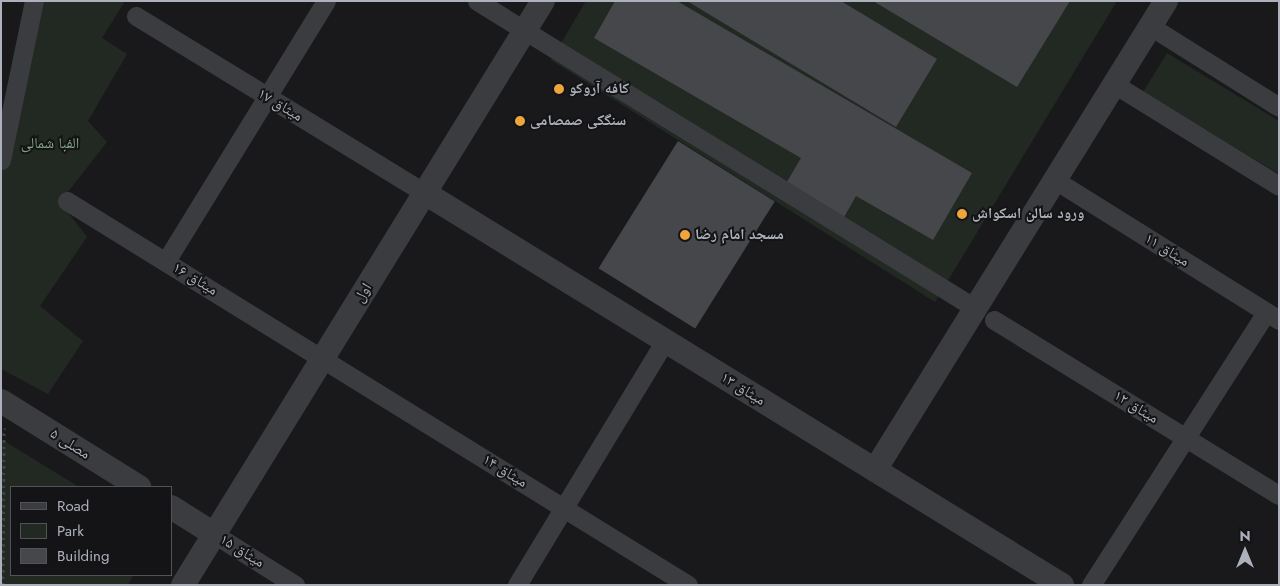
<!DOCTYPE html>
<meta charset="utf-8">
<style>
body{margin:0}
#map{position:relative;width:1280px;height:586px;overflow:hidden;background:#19191b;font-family:Jost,"Noto Naskh Arabic",sans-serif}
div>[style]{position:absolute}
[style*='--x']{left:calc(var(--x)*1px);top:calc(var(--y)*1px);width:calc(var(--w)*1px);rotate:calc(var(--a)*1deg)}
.green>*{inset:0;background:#212922}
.building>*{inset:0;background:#46474b;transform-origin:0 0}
.path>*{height:3px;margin-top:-1.5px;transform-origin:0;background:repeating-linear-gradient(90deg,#404347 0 2.5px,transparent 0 6.5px)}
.minor>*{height:19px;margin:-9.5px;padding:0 9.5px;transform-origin:9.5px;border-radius:9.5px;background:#3a3c40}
.tertiary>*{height:24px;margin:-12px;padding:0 12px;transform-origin:12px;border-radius:12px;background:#3a3c40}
.dots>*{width:14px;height:14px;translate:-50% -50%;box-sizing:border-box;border:2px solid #141416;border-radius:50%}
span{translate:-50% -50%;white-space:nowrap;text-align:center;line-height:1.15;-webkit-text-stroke:4px #141416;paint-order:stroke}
.poi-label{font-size:15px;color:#acb1bb;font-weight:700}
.left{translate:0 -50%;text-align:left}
.street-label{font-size:15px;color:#acb1bb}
.park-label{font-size:15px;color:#84a583}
.frame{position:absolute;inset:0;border:2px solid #acb1bb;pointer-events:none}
.legend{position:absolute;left:10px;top:486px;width:162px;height:90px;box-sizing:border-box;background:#141416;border:1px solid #515358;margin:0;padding:6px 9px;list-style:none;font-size:15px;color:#acb1bb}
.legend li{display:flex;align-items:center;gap:10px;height:25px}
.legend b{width:25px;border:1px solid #515358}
.north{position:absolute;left:1220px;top:526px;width:50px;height:50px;-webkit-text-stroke:4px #141416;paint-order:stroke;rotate:0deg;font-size:14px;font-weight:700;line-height:20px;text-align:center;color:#acb1bb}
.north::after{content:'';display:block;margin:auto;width:18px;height:22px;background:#acb1bb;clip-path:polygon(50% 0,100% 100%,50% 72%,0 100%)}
</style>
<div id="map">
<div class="green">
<i style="clip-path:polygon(41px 1px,125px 1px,102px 38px,127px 54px,88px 121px,107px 142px,60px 202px,87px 237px,40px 306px,83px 341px,48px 394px,1px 369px,1px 163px)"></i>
<i style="clip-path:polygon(586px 1px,1117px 1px,935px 302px,551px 60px)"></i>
<i style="clip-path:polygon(1167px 53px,1279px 121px,1279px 174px,1143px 92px)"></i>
<i style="clip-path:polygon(1px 439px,79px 487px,11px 487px,11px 575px,133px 575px,128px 585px,1px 585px)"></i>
</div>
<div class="building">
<i style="clip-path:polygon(615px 1px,677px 1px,972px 173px,933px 240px,856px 196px,843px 219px,785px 185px,801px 158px,594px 38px)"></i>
<i style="clip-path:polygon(687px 1px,841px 1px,937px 59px,896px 127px)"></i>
<i style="clip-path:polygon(873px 1px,1070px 1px,1017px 87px)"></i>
<i style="left:678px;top:141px;width:114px;height:150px;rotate:32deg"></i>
</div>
<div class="path">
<i style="--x:3;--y:585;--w:157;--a:-89.6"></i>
</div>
<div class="minor">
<i style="--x:477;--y:1;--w:585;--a:31.65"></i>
<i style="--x:136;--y:16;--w:339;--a:31.5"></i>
<i style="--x:1150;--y:26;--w:152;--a:32.1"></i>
<i style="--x:1114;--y:84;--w:194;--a:31.7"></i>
<i style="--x:1;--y:160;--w:162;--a:-78.3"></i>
<i style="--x:1055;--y:180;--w:264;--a:32"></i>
<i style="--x:67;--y:201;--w:730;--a:31.73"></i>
<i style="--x:166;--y:261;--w:305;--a:-58.4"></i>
<i style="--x:994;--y:320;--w:334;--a:31.6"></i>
<i style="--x:214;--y:534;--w:96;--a:32.2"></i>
<i style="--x:517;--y:585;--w:285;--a:-58.8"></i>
<i style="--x:1091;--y:585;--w:324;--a:-57.3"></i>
</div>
<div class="tertiary">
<i style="--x:425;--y:193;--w:748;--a:31.61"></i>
<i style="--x:1;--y:401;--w:163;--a:31.9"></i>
<i style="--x:875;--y:470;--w:552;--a:-58.18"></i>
<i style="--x:171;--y:507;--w:51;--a:32.1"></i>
<i style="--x:183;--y:585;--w:686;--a:-58.35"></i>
</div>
<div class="dots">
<i style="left:559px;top:89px;background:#eea53e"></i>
<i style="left:520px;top:121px;background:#eea53e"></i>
<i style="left:962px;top:214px;background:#eea53e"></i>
<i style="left:685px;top:235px;background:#eea53e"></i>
</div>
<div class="poi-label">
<span class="left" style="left:569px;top:89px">کافه آروکو</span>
<span class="left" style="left:530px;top:121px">سنگکی صمصامی</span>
<span class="left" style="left:972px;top:214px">ورود سالن اسکواش</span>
<span class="left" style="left:695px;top:235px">مسجد امام رضا</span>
</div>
<div class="street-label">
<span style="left:280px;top:105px;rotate:31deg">میثاق ۱۷</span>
<span style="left:1167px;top:250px;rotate:32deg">میثاق ۱۱</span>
<span style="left:195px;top:279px;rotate:31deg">میثاق ۱۶</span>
<span style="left:363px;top:293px;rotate:-58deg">اول</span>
<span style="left:743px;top:389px;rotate:32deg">میثاق ۱۳</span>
<span style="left:1136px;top:407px;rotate:32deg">میثاق ۱۲</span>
<span style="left:70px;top:444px;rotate:32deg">مصلی ۵</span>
<span style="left:505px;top:471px;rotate:32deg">میثاق ۱۴</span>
<span style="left:242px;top:551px;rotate:32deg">میثاق ۱۵</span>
</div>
<div class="park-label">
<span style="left:50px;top:144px">الفبا شمالی</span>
</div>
<div class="frame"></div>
<ul class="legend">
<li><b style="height:6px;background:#3a3c40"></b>Road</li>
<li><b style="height:14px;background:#212922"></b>Park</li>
<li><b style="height:14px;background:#46474b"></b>Building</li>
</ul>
<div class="north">N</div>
</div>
